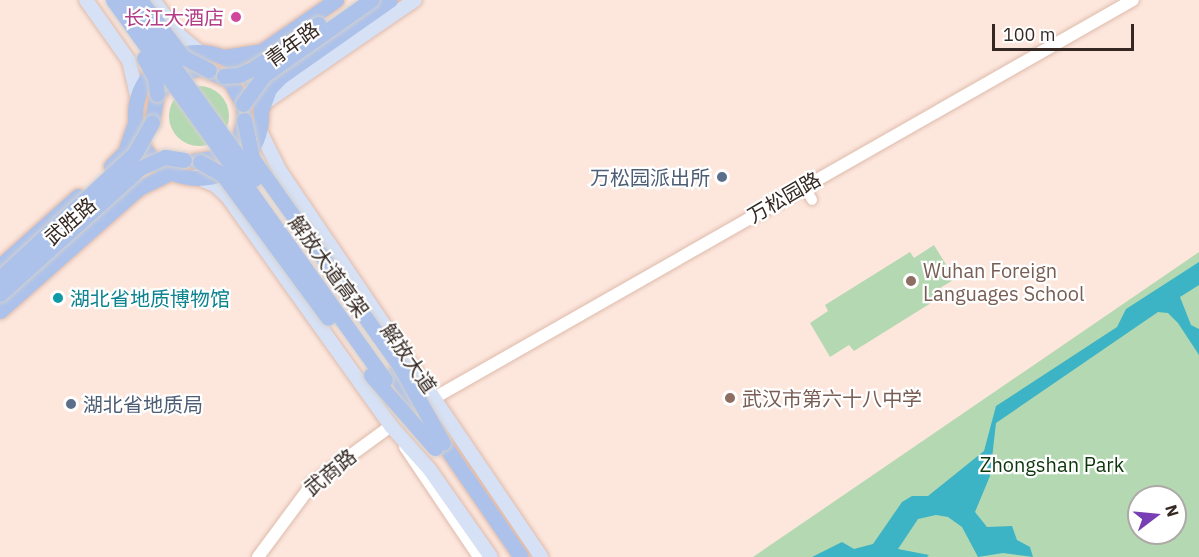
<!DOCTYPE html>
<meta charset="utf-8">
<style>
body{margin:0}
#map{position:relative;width:1199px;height:557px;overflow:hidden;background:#fde7dd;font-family:"IBM Plex Sans","Noto Sans SC",sans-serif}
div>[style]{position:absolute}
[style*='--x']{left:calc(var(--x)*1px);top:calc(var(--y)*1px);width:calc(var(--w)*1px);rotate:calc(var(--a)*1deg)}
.green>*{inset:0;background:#b4d8b1}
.round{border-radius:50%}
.water>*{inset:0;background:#3cb4c5}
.roads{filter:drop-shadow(0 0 2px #debbac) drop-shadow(0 0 2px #debbac)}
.minor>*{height:10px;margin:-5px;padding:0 5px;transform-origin:5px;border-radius:5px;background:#fff}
.tertiary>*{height:12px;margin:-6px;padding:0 6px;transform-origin:6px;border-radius:6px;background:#fff}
.secondary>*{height:14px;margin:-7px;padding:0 7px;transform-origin:7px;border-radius:7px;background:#d6e1f5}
.primary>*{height:15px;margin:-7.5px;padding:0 7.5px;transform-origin:7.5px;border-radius:7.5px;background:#adc2eb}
.primary>.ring{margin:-7.5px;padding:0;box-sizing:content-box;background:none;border:15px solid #adc2eb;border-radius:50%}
.bridges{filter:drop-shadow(0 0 2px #d3d0ce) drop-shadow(0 0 2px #d3d0ce)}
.primary-bridge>*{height:15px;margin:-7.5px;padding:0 7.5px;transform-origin:7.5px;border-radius:7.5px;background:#adc2eb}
.dots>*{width:16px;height:16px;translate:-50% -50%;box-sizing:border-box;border:3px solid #fff;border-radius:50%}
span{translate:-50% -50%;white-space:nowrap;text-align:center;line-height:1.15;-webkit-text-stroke:4.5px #fff;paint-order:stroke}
.hotel-label{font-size:20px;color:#b23c85}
.right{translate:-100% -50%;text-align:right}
.street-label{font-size:20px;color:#352822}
.service-label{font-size:20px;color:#4e5e75}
.left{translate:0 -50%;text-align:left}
.education-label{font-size:20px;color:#785e54}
.culture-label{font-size:20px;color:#0d838f}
.park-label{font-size:20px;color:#0e360d}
.north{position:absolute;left:1127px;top:485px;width:60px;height:60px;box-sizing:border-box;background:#fff;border:2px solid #aea9a7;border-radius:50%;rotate:74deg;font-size:16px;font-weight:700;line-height:24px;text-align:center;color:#352822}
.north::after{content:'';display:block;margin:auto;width:21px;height:27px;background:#783fb5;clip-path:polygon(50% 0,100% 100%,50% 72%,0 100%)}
.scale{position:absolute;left:992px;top:24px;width:142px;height:27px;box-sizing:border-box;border:3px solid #352822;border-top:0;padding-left:8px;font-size:18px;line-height:21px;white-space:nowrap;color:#352822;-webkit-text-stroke:4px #fff;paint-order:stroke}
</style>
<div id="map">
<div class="green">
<i class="round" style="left:169px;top:86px;width:60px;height:60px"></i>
<i style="clip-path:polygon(934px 245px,955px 279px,935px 291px,939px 298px,854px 351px,849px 345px,830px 357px,810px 323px,828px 311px,825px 305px,910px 252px,914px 258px)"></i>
<i style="clip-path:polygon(evenodd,1199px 252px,1199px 557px,753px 557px,1199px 252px,1139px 497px,1175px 497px,1175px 533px,1139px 533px,1139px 497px)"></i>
</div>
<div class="water">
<i style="clip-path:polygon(1199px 262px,1199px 285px,1180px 297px,1191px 325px,1199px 329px,1199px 355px,1178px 323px,1168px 313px,1158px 312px,996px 423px,990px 476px,975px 512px,987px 527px,1012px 526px,1017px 540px,1030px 547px,1033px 557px,1003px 553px,978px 557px,962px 527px,948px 517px,936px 515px,918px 519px,898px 549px,929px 555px,927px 557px,812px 557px,842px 542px,854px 549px,873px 544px,902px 502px,912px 496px,928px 496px,984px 451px,996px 406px,1117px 327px,1126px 309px)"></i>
</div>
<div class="roads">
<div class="minor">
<i style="--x:804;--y:186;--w:16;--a:60"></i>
<i style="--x:404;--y:447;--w:133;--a:56.1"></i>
</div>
<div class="tertiary">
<i style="--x:436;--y:397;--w:802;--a:-29.67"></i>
<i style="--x:258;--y:557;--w:92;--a:-53.4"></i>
<i style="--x:313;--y:483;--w:97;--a:-36.2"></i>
</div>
<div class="secondary">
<i style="--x:86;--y:0;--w:75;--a:54.8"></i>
<i style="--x:129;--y:61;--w:39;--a:77"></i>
<i style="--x:153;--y:0;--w:45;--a:53.1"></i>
<i style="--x:180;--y:36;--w:26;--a:39"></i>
<i style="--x:263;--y:104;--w:184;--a:-34.4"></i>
<i style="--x:259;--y:129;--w:47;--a:63.4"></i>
<i style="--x:280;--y:171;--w:466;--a:55.9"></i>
<i style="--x:196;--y:177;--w:21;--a:23"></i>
<i style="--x:215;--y:185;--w:16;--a:43"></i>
<i style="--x:227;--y:196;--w:282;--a:54.5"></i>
<i style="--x:391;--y:426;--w:59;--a:48.4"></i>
<i style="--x:430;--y:470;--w:106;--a:55"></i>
</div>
<div class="primary">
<i class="ring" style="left:135px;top:52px;width:111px;height:111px"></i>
<i style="--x:224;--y:57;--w:38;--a:-9"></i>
<i style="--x:262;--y:51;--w:90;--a:-34.6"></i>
<i style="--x:261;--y:111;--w:23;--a:-70"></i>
<i style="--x:269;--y:89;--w:16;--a:-47"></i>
<i style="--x:280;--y:77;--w:134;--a:-35"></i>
<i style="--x:152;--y:122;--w:28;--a:-80"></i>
<i style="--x:157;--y:94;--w:26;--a:-47"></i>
<i style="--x:175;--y:75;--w:27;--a:-15"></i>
<i style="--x:201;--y:68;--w:32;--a:24"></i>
<i style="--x:230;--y:81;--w:26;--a:61"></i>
<i style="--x:243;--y:104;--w:16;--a:86"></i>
<i style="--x:244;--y:120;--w:19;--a:106"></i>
<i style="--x:239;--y:138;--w:28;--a:138"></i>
<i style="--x:218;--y:157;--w:25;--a:171"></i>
<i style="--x:111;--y:166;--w:20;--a:-45"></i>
<i style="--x:125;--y:152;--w:31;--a:-71"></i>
<i style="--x:0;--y:266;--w:105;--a:-41.9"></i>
<i style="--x:0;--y:311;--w:186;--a:-41.5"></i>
<i style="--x:139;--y:188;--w:37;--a:-26"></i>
<i style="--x:394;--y:374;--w:37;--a:55"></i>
<i style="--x:436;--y:433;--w:150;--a:55.6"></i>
</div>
</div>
<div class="bridges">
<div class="primary-bridge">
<i style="--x:113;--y:0;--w:467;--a:54.4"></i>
<i style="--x:126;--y:0;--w:220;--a:54.4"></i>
<i style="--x:140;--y:0;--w:71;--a:53"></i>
<i style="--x:183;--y:57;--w:29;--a:27"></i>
<i style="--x:144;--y:58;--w:23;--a:61"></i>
<i style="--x:155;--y:78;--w:16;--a:83"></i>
<i style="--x:224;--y:76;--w:15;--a:-4"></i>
<i style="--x:239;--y:75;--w:17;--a:-25"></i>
<i style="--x:254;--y:68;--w:78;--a:-34.5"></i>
<i style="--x:243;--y:104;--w:36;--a:-54"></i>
<i style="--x:264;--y:75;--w:131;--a:-35"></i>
<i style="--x:244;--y:120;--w:39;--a:78"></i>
<i style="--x:252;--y:158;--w:255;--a:54.6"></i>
<i style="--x:400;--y:366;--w:88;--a:60.8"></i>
<i style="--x:200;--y:162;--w:26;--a:29"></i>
<i style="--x:223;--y:175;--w:177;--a:53.7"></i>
<i style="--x:0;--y:278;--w:184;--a:-42.8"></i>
<i style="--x:135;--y:153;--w:35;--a:-61"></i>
<i style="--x:0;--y:294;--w:188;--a:-42"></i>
<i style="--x:140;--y:168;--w:27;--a:-24"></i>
<i style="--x:165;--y:157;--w:19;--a:9"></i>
<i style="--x:371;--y:375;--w:97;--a:48.8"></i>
</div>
</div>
<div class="dots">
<i style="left:236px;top:17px;background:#d1479c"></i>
<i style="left:722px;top:177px;background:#5c6f8a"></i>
<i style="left:911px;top:281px;background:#8d6e63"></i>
<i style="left:58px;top:298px;background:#0f9aa8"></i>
<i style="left:730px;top:398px;background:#8d6e63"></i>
<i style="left:71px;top:404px;background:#5c6f8a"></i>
</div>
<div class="hotel-label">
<span class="right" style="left:224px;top:17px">长江大酒店</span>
</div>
<div class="street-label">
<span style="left:292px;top:44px;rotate:-36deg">青年路</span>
<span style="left:784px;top:197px;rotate:-30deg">万松园路</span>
<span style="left:70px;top:221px;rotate:-41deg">武胜路</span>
<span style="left:329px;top:266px;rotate:54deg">解放大道高架</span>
<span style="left:409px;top:358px;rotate:55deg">解放大道</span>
<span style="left:330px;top:472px;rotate:-39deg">武商路</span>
</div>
<div class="service-label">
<span class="right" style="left:710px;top:177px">万松园派出所</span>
<span class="left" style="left:83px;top:404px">湖北省地质局</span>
</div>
<div class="education-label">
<span class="left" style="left:923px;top:282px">Wuhan Foreign<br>Languages School</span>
<span class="left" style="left:742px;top:398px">武汉市第六十八中学</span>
</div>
<div class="culture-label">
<span class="left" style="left:70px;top:298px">湖北省地质博物馆</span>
</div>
<div class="park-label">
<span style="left:1052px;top:464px">Zhongshan Park</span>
</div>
<div class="north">N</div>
<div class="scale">100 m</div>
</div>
